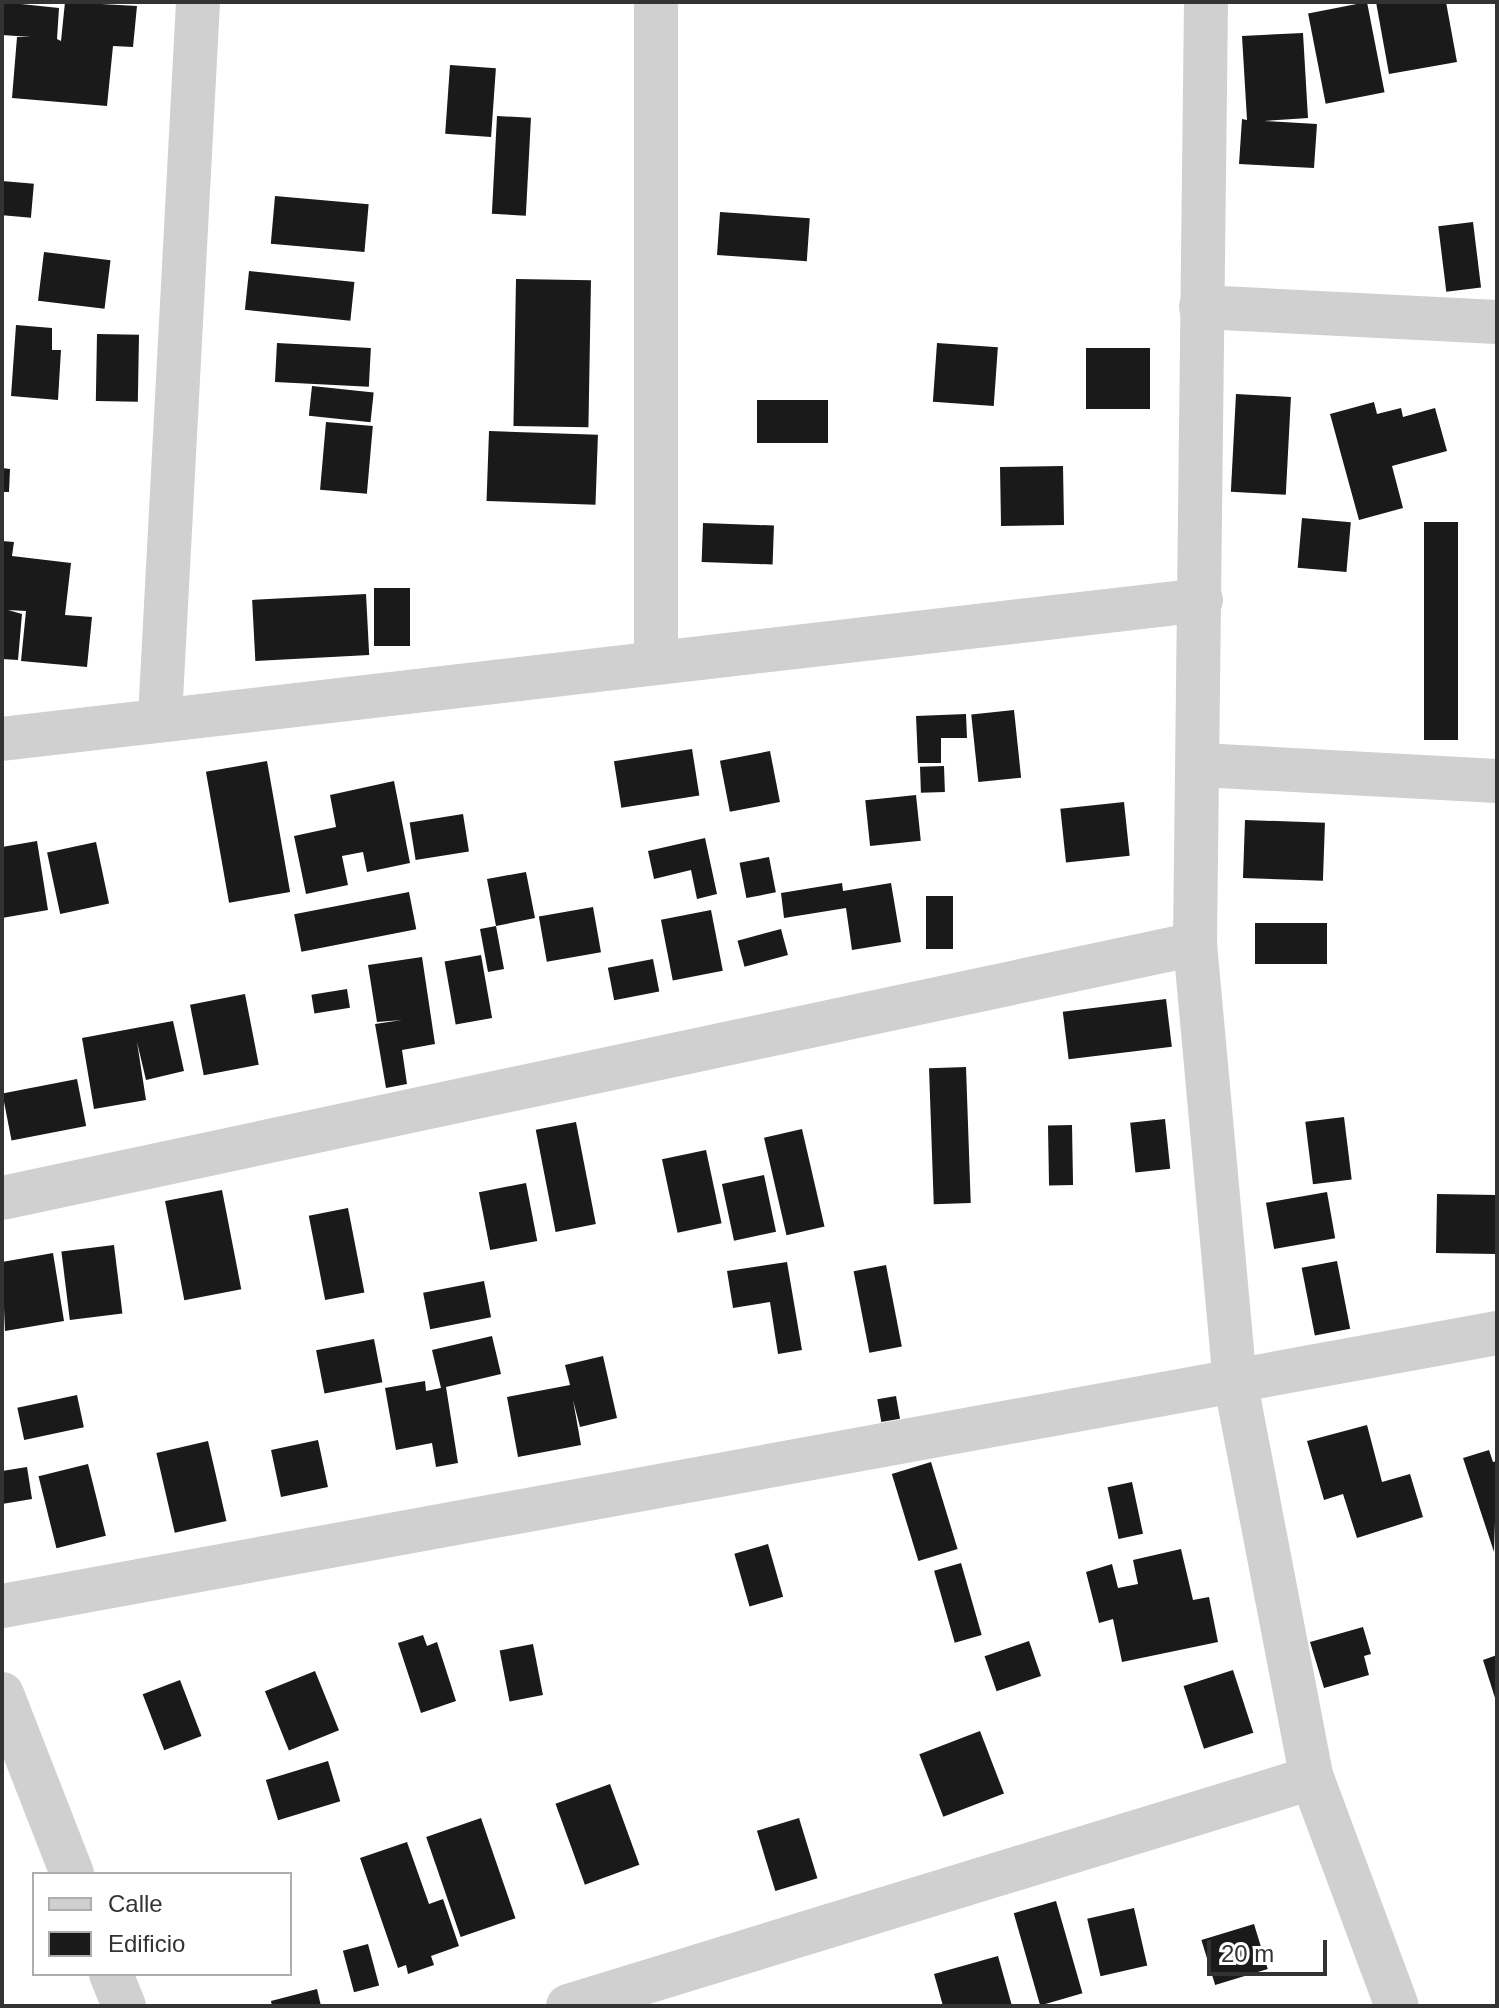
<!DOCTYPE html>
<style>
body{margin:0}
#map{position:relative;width:1499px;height:2008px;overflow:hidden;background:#fff;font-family:Arial,sans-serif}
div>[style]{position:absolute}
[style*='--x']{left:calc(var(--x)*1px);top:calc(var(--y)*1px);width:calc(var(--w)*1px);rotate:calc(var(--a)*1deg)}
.building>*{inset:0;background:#1a1a1a;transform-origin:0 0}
.minor>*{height:44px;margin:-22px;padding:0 22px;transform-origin:22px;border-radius:22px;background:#d0d0d0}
.tertiary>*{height:44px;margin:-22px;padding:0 22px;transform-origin:22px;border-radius:22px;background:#d0d0d0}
span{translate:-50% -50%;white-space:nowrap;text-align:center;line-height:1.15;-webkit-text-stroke:8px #fff;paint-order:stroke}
.frame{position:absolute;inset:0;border:4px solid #333;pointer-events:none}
.legend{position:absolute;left:32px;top:1872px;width:260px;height:104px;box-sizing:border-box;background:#fff;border:2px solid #adadad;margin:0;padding:10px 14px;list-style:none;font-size:24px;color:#333}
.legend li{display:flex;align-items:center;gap:16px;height:40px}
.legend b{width:40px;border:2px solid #adadad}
.scale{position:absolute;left:1207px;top:1940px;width:120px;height:36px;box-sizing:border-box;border:4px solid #333;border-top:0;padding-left:10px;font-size:24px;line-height:28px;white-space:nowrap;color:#333;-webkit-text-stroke:6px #fff;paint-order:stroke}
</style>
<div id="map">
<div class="building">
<i style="clip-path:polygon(2px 2px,59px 8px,57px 39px,61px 41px,65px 2px,137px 6px,133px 47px,113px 46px,107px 106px,12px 98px,17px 37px,31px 37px,2px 35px)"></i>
<i style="left:1367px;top:2px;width:92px;height:60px;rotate:79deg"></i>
<i style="clip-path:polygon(1376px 2px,1446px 2px,1457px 62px,1389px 74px)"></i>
<i style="clip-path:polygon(1303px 33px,1308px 118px,1264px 121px,1317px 124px,1314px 168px,1239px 164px,1242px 119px,1247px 120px,1242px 36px)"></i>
<i style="left:450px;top:65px;width:46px;height:69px;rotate:4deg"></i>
<i style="left:497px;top:116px;width:34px;height:98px;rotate:3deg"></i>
<i style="left:2px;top:181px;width:32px;height:34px;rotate:5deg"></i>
<i style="left:275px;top:196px;width:94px;height:48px;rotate:5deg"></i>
<i style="left:720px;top:212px;width:90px;height:43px;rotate:4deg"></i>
<i style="left:1473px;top:222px;width:66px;height:35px;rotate:83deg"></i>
<i style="left:44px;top:252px;width:67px;height:49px;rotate:7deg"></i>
<i style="left:249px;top:271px;width:106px;height:39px;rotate:6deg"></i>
<i style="left:516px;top:279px;width:75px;height:147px;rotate:1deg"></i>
<i style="clip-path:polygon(16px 325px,52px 328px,52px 350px,61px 350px,58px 400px,11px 396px)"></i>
<i style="left:97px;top:334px;width:42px;height:67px;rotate:1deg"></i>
<i style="left:277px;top:343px;width:94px;height:39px;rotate:3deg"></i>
<i style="left:937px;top:343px;width:61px;height:59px;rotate:4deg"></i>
<i style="left:1150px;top:348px;width:61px;height:64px;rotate:90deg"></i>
<i style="left:312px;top:386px;width:62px;height:30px;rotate:6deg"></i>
<i style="left:1236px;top:394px;width:55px;height:98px;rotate:3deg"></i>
<i style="left:828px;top:400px;width:43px;height:71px;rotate:90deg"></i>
<i style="clip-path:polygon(1374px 402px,1377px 414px,1401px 408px,1403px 417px,1435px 408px,1447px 451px,1392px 466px,1403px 508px,1359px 520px,1330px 414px)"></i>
<i style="left:326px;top:422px;width:47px;height:68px;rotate:5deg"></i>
<i style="left:489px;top:431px;width:109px;height:70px;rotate:2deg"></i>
<i style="left:1063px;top:466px;width:59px;height:63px;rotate:89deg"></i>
<i style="clip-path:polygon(2px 468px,10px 469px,9px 492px,2px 492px)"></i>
<i style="left:1302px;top:518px;width:49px;height:50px;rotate:5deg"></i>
<i style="left:1424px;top:522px;width:34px;height:218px"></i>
<i style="left:703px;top:523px;width:71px;height:39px;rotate:2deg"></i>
<i style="clip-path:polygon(2px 541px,14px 542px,12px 556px,71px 563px,65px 615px,92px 617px,87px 667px,21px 661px,26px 611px,8px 610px,22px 614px,18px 660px,2px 659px)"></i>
<i style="left:410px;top:588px;width:58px;height:36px;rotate:90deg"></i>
<i style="left:366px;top:594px;width:61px;height:114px;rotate:87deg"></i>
<i style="left:1014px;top:710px;width:68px;height:43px;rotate:84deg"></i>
<i style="clip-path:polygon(966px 714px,967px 738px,941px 738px,941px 763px,918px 763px,916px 716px)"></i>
<i style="left:692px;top:749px;width:47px;height:79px;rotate:81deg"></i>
<i style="left:770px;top:751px;width:52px;height:51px;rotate:79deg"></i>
<i style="left:267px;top:761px;width:133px;height:62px;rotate:80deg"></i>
<i style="left:944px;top:766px;width:26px;height:24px;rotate:88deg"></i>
<i style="clip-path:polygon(394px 781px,410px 863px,367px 872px,363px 852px,342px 856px,348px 885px,306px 894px,294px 836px,336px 827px,330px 795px)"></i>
<i style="left:916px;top:795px;width:46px;height:51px;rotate:84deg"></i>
<i style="left:1124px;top:802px;width:54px;height:64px;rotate:84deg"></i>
<i style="left:463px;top:814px;width:38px;height:54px;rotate:81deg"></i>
<i style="left:1245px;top:820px;width:80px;height:58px;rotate:2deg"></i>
<i style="clip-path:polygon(705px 838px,717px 894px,697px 899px,691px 870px,654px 879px,648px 851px)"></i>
<i style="clip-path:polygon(37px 841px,48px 910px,2px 918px,2px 847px)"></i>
<i style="left:96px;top:842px;width:63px;height:50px;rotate:78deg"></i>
<i style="left:769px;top:857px;width:36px;height:30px;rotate:79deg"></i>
<i style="clip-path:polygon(526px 872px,535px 918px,496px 926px,504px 969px,488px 972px,480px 929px,496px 926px,487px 879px)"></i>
<i style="clip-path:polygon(842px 883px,843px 891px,891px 883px,901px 942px,852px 950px,846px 908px,784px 918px,781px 893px)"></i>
<i style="left:409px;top:892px;width:38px;height:117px;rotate:79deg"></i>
<i style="left:926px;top:896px;width:27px;height:53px"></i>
<i style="left:593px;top:907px;width:46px;height:55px;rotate:80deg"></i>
<i style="left:711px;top:910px;width:62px;height:51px;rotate:79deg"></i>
<i style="left:1255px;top:923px;width:72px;height:41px"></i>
<i style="left:781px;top:929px;width:27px;height:45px;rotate:75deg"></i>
<i style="left:481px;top:955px;width:64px;height:37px;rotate:80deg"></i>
<i style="clip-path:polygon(422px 957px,435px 1044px,402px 1050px,407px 1084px,386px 1088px,375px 1024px,402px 1020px,377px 1022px,368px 965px)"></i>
<i style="left:653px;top:959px;width:33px;height:46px;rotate:79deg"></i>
<i style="left:347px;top:989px;width:19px;height:36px;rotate:81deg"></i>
<i style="left:245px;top:994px;width:72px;height:56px;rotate:79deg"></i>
<i style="left:1166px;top:999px;width:48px;height:104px;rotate:83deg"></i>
<i style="clip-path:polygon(173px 1021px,184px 1071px,146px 1080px,137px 1042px,146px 1100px,94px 1109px,82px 1038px)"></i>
<i style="left:966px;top:1067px;width:136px;height:37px;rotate:88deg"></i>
<i style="left:77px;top:1079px;width:48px;height:76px;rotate:79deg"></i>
<i style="left:1344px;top:1117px;width:63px;height:39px;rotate:83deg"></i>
<i style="left:1165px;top:1119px;width:50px;height:35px;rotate:84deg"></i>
<i style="left:576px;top:1122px;width:104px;height:41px;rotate:79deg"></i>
<i style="left:1072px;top:1125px;width:60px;height:24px;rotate:89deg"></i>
<i style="left:802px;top:1129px;width:100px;height:39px;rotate:77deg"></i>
<i style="left:706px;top:1150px;width:75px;height:45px;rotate:78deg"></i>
<i style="left:764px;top:1175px;width:58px;height:43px;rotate:78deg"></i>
<i style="left:526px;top:1183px;width:59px;height:48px;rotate:79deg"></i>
<i style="left:222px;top:1190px;width:101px;height:58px;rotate:79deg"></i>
<i style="left:1327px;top:1192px;width:47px;height:62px;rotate:80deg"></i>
<i style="left:1437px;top:1194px;width:60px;height:59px;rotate:1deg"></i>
<i style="left:348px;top:1208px;width:86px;height:40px;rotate:79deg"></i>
<i style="left:114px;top:1245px;width:69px;height:53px;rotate:83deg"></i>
<i style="clip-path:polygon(53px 1253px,64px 1321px,5px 1331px,2px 1262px)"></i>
<i style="left:1337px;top:1261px;width:69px;height:36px;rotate:79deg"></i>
<i style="clip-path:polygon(787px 1262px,802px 1350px,778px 1354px,770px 1302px,733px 1308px,727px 1271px)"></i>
<i style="left:886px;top:1265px;width:83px;height:33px;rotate:79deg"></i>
<i style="left:484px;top:1281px;width:37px;height:62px;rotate:79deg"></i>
<i style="clip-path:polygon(492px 1336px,501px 1374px,446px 1387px,458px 1463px,436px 1467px,432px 1443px,396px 1450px,385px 1388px,425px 1381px,426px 1391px,441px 1388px,432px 1350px)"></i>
<i style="left:374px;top:1339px;width:44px;height:59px;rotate:79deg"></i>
<i style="clip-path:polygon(603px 1356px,617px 1418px,580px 1427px,573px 1400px,581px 1445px,518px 1457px,507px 1397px,570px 1385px,565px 1365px)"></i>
<i style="left:77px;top:1395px;width:33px;height:61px;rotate:78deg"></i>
<i style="left:896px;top:1396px;width:23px;height:19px;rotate:80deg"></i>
<i style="clip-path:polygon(1367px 1425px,1382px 1482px,1410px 1474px,1423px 1517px,1357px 1538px,1343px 1494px,1324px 1500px,1307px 1441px)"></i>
<i style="left:318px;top:1440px;width:48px;height:48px;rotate:78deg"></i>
<i style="left:208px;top:1441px;width:82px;height:53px;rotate:77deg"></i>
<i style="clip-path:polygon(1489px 1450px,1493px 1462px,1497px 1461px,1494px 1552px,1463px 1458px)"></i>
<i style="left:931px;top:1462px;width:91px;height:41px;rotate:73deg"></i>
<i style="left:88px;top:1464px;width:74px;height:51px;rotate:76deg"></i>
<i style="clip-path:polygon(27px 1467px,32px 1499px,2px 1504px,2px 1471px)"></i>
<i style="left:1132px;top:1482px;width:53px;height:25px;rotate:78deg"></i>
<i style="left:768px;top:1544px;width:55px;height:35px;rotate:74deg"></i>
<i style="clip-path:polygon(1181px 1549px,1193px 1600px,1209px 1597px,1218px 1642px,1122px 1662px,1113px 1619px,1099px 1623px,1086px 1572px,1112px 1564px,1118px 1588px,1138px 1584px,1133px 1560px)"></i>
<i style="left:961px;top:1563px;width:75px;height:28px;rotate:74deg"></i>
<i style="clip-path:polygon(1363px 1627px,1371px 1654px,1364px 1656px,1369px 1675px,1324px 1688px,1310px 1642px)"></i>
<i style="clip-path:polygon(423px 1635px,427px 1646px,437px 1642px,456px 1701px,421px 1713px,398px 1643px)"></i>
<i style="left:1029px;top:1641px;width:37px;height:47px;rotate:71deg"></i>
<i style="left:533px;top:1644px;width:52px;height:34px;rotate:79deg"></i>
<i style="clip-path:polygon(1497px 1655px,1497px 1701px,1496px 1701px,1483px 1660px)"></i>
<i style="left:1233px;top:1670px;width:66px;height:52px;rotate:72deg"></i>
<i style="left:315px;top:1671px;width:64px;height:54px;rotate:68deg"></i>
<i style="left:180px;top:1680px;width:60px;height:40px;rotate:69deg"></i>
<i style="left:980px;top:1731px;width:67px;height:65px;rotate:69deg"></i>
<i style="left:328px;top:1761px;width:42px;height:65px;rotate:73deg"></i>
<i style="left:610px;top:1784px;width:86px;height:58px;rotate:70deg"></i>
<i style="left:481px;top:1818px;width:106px;height:58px;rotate:71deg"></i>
<i style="left:799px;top:1818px;width:63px;height:44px;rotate:73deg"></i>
<i style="clip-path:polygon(407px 1842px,429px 1904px,443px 1899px,459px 1946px,431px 1956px,434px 1965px,408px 1974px,406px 1965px,398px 1968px,360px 1858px)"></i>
<i style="left:1056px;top:1901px;width:96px;height:44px;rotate:74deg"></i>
<i style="left:1134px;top:1908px;width:59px;height:48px;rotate:77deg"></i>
<i style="left:1254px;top:1924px;width:47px;height:55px;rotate:73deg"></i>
<i style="left:368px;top:1944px;width:43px;height:26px;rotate:75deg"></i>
<i style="clip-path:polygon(998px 1956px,1012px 2006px,943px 2006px,934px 1974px)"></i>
<i style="clip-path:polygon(317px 1989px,321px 2006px,272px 2006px,271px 2001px)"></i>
</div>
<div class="minor">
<i style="--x:1201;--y:307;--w:296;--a:2.9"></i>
<i style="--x:656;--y:662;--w:660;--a:-90"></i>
<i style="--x:160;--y:718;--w:717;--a:-86.96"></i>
<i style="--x:2;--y:739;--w:1207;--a:-6.61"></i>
<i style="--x:1201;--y:765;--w:296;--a:3.1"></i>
<i style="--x:2;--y:1198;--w:1220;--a:-12.02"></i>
<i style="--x:2;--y:1606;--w:1520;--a:-10.35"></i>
<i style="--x:2;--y:1694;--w:193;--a:68.7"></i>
<i style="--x:111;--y:1974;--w:35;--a:68"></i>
<i style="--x:568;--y:2006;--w:778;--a:-17.04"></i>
</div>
<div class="tertiary">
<i style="--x:1206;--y:2;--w:942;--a:90.67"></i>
<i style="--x:1195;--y:944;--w:438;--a:84.8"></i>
<i style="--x:1235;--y:1380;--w:405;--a:79.1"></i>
<i style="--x:1312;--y:1778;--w:243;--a:69.6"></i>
</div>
<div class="frame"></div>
<ul class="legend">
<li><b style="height:10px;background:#d0d0d0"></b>Calle</li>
<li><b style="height:22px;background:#1a1a1a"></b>Edificio</li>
</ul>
<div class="scale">20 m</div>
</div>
